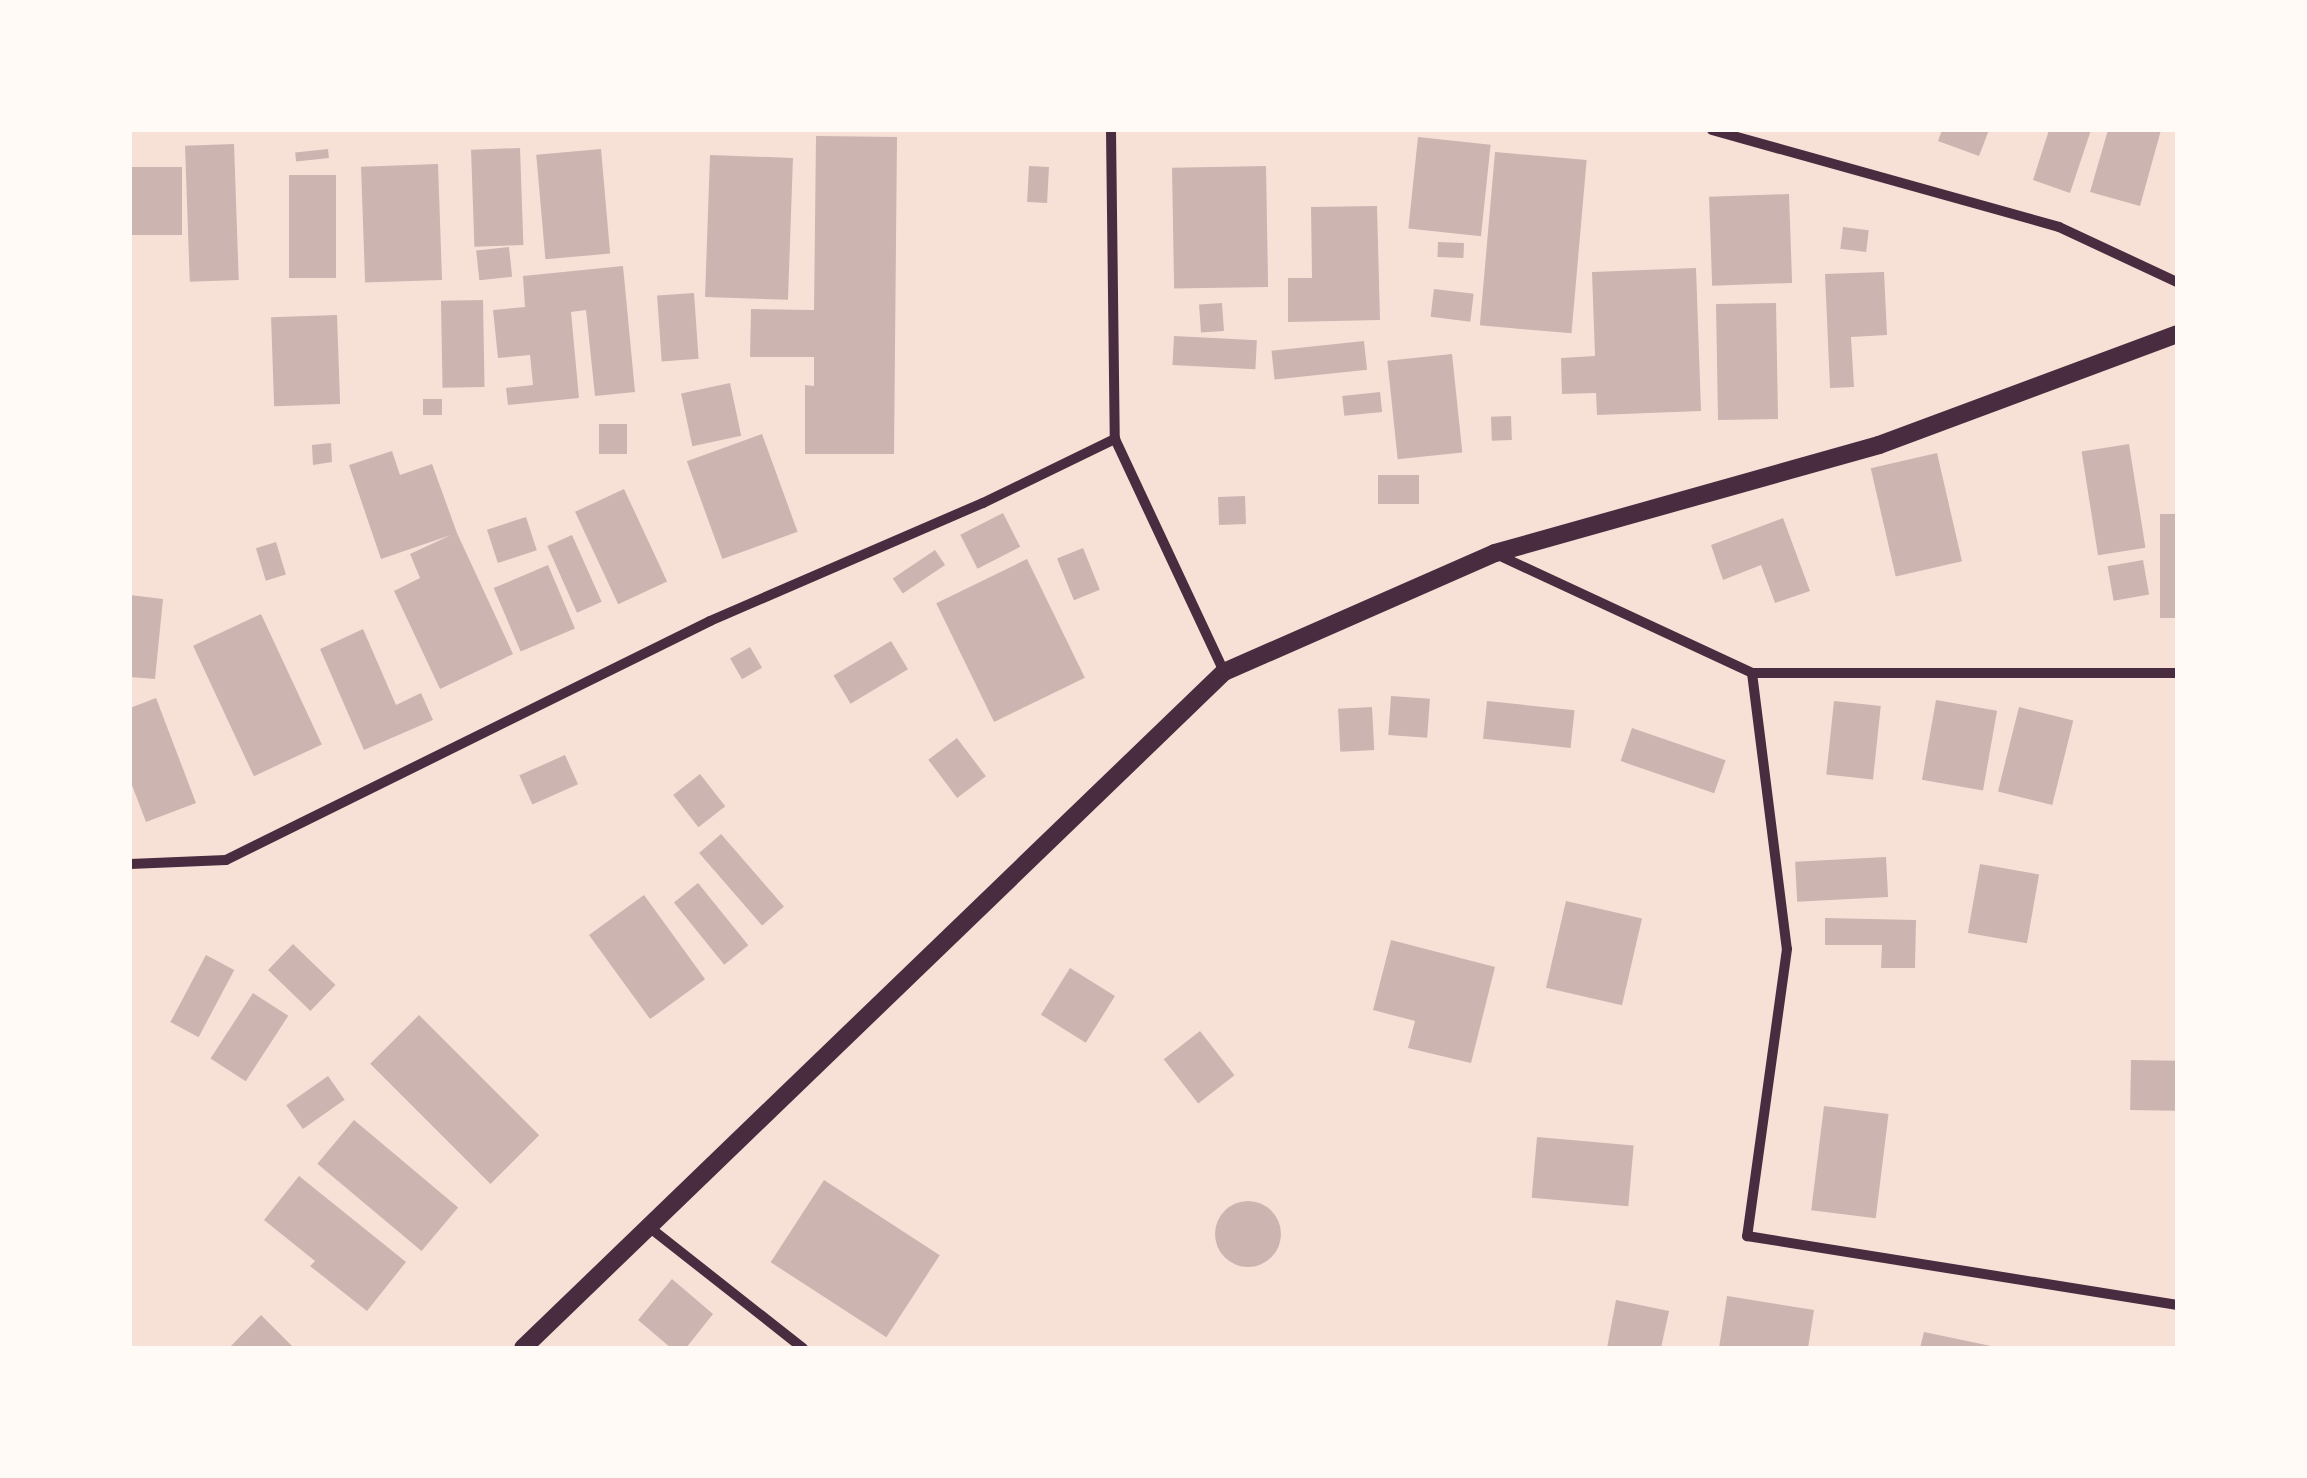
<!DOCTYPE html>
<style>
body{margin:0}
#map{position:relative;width:2307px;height:1478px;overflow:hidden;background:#f7e1d7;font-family:"IBM Plex Serif",serif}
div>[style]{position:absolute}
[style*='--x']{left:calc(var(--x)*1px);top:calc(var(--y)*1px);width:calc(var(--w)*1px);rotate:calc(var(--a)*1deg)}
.building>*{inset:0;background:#ccb4b1;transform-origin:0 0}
.round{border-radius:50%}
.minor>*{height:10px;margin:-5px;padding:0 5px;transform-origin:5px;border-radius:5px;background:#4a2c40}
.tertiary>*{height:18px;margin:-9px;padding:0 9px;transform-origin:9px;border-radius:9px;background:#4a2c40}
span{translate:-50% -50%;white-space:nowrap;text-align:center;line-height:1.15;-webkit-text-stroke:10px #fffaf5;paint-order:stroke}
.frame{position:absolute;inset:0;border:132px solid #fffaf5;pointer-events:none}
</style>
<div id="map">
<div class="building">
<i style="clip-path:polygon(1942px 130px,1989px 130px,1979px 156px,1938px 141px)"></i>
<i style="clip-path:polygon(2049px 130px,2091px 130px,2070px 193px,2033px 180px)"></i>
<i style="clip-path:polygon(2108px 130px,2161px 130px,2140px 206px,2090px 192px)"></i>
<i style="clip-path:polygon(816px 136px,897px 137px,894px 454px,805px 454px,805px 385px,814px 386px,814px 357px,750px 357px,751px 309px,814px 310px)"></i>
<i style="left:1418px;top:137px;width:73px;height:92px;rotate:6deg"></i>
<i style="left:234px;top:144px;width:136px;height:49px;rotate:88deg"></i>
<i style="left:520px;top:148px;width:97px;height:49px;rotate:88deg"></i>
<i style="left:328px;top:149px;width:9px;height:33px;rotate:84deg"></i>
<i style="left:601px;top:149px;width:105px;height:65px;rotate:85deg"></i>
<i style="left:1495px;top:152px;width:92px;height:174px;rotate:5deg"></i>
<i style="left:710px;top:155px;width:83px;height:142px;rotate:2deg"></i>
<i style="left:438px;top:164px;width:116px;height:77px;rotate:88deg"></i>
<i style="left:1029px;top:166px;width:20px;height:36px;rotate:3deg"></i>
<i style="left:1266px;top:166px;width:121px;height:94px;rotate:89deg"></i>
<i style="left:132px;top:167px;width:50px;height:68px"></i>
<i style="left:289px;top:175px;width:47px;height:103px"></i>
<i style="left:1789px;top:194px;width:89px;height:80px;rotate:88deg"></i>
<i style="clip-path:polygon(1377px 206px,1380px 320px,1288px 322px,1288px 278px,1312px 278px,1311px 207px)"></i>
<i style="left:1843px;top:227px;width:26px;height:22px;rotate:7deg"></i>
<i style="left:1438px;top:242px;width:26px;height:15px;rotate:2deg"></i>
<i style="left:509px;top:247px;width:30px;height:33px;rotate:84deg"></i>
<i style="clip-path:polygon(623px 266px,635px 392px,595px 396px,586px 310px,571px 312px,579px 398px,508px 405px,506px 388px,533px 385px,530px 355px,498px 358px,493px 310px,525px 307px,523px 276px)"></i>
<i style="clip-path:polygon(1696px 268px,1701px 411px,1597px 415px,1596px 393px,1562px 394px,1561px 358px,1595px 356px,1592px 272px)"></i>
<i style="clip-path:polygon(1884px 272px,1887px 335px,1851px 337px,1854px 387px,1830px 388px,1825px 274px)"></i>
<i style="left:1434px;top:289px;width:40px;height:28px;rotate:7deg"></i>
<i style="left:694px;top:293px;width:66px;height:37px;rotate:86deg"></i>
<i style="left:483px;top:300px;width:87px;height:42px;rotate:89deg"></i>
<i style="left:1222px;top:303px;width:28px;height:23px;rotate:86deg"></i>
<i style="left:1776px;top:303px;width:116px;height:60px;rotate:89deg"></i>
<i style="left:337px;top:315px;width:89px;height:66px;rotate:88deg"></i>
<i style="left:1174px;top:336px;width:83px;height:29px;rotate:3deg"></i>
<i style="left:1364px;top:341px;width:29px;height:93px;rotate:84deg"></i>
<i style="left:1452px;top:354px;width:99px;height:65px;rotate:84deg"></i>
<i style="left:730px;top:383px;width:54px;height:50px;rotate:78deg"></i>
<i style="left:1380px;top:392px;width:20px;height:38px;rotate:84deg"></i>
<i style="left:423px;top:399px;width:19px;height:16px"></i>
<i style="left:1511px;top:416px;width:24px;height:20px;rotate:88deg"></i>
<i style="left:627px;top:424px;width:30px;height:28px;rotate:90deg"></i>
<i style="left:762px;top:434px;width:104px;height:80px;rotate:70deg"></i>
<i style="clip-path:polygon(331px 443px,332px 462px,313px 465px,312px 445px)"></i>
<i style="left:2129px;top:444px;width:105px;height:48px;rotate:81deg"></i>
<i style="clip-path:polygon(392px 451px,400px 475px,432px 464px,457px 533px,513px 654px,440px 689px,394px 591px,420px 578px,410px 554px,451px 535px,381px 559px,349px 465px)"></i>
<i style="left:1937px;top:453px;width:111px;height:68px;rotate:77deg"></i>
<i style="left:1419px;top:475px;width:29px;height:41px;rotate:90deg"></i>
<i style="left:624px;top:489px;width:102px;height:54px;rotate:65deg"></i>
<i style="left:1245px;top:496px;width:28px;height:27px;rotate:88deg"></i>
<i style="left:1003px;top:513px;width:38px;height:48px;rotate:63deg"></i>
<i style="left:2160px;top:514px;width:17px;height:104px"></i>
<i style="left:526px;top:517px;width:35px;height:41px;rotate:72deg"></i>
<i style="clip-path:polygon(1783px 518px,1810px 591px,1775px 603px,1761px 565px,1723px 580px,1711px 545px)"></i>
<i style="left:572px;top:535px;width:73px;height:27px;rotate:66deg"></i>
<i style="left:276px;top:542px;width:34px;height:21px;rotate:73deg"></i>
<i style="left:1083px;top:548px;width:45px;height:28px;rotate:68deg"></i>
<i style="left:935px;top:550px;width:18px;height:51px;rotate:56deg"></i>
<i style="left:1027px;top:559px;width:132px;height:101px;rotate:64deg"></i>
<i style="left:2143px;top:560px;width:35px;height:36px;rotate:80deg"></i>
<i style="left:548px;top:565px;width:69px;height:59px;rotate:67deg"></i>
<i style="clip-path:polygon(130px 595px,163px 599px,155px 679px,130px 677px)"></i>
<i style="left:261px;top:614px;width:144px;height:75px;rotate:65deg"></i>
<i style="clip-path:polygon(363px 629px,396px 705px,421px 693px,433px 720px,364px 750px,320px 649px)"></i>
<i style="left:891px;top:641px;width:33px;height:67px;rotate:59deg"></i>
<i style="left:750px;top:647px;width:24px;height:23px;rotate:60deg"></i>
<i style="left:1391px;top:696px;width:39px;height:39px;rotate:4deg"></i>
<i style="clip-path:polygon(156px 698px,196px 803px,146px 822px,130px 780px,130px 708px)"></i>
<i style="left:1936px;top:700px;width:62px;height:81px;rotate:10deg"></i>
<i style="left:1487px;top:701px;width:88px;height:38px;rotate:6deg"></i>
<i style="left:1834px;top:701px;width:47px;height:74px;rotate:6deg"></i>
<i style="left:1372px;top:707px;width:43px;height:34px;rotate:87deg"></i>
<i style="left:2019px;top:707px;width:56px;height:87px;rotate:14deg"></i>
<i style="left:1632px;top:728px;width:99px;height:35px;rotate:19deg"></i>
<i style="left:957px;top:738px;width:48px;height:36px;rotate:53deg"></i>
<i style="left:565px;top:755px;width:32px;height:50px;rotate:66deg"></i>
<i style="left:700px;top:774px;width:41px;height:34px;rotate:52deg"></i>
<i style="left:721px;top:834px;width:96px;height:29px;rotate:49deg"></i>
<i style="left:1886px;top:857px;width:40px;height:91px;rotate:87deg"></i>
<i style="left:1980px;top:864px;width:60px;height:70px;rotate:10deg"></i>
<i style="left:698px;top:883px;width:80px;height:31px;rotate:51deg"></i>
<i style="left:644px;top:895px;width:104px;height:68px;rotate:54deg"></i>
<i style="left:1566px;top:901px;width:78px;height:89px;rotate:13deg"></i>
<i style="clip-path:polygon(1825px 918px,1916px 920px,1915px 968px,1881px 968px,1882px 945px,1825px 945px)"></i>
<i style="clip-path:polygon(1391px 940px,1495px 967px,1471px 1063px,1408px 1048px,1415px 1021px,1373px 1010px)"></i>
<i style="left:293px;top:944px;width:59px;height:36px;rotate:44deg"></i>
<i style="left:206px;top:955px;width:32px;height:76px;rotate:28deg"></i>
<i style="left:1070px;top:968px;width:53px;height:55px;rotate:32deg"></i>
<i style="left:253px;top:993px;width:42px;height:78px;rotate:33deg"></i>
<i style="left:419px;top:1015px;width:170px;height:69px;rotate:45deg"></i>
<i style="left:1200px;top:1031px;width:56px;height:46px;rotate:52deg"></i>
<i style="left:2131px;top:1060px;width:46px;height:50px;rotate:1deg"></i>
<i style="left:328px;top:1076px;width:29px;height:51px;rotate:55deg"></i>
<i style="left:1824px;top:1106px;width:65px;height:105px;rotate:7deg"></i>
<i style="left:354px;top:1120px;width:136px;height:57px;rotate:40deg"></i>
<i style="left:1537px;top:1137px;width:97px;height:61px;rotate:5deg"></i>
<i style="clip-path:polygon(299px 1176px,406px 1262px,367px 1311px,310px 1266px,315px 1261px,264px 1220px)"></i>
<i style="left:824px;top:1180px;width:138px;height:98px;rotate:33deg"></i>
<i class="round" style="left:1215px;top:1201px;width:66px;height:66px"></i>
<i style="clip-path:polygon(672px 1279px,713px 1314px,686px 1348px,671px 1348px,638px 1320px)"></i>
<i style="clip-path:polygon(1727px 1296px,1814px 1310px,1808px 1348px,1719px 1348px)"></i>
<i style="clip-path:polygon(1616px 1300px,1669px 1311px,1661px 1348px,1607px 1348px)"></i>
<i style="clip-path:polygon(261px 1315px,294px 1348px,229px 1348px)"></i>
<i style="clip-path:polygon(1924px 1332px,1991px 1346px,1991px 1348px,1920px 1348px)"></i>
</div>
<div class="minor">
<i style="--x:1111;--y:130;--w:309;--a:89.3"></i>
<i style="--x:1115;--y:439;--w:257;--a:64.9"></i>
<i style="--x:1712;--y:130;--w:360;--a:15.6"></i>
<i style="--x:2059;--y:227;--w:130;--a:25"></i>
<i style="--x:1496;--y:554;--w:282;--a:24.9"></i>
<i style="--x:1752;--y:673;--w:425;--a:0"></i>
<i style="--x:1752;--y:673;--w:278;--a:82.8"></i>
<i style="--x:1787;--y:949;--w:290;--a:97.9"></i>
<i style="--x:1747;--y:1236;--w:436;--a:9.1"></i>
<i style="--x:130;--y:864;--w:96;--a:-2.4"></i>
<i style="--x:226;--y:860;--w:540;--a:-26.28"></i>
<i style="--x:710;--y:621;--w:297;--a:-23.4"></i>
<i style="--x:983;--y:503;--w:147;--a:-25.9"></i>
<i style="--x:649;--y:1227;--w:196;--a:38.2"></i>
</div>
<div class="tertiary">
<i style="--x:523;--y:1348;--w:974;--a:-43.96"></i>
<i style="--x:1224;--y:672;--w:296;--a:-23.7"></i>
<i style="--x:1495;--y:553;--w:399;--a:-15.7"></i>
<i style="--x:1879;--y:445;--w:318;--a:-20.4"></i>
</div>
<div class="frame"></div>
</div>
